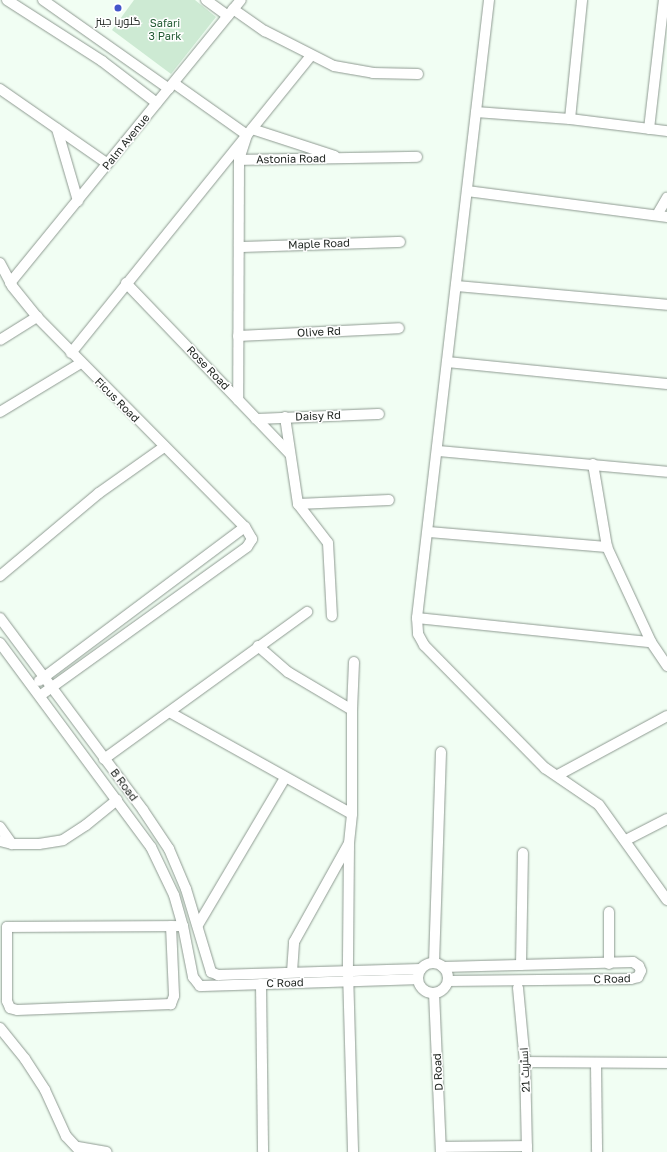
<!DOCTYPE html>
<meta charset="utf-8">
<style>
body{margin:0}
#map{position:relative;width:667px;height:1152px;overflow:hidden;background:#f1fef3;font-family:"Golos Text",Cairo,sans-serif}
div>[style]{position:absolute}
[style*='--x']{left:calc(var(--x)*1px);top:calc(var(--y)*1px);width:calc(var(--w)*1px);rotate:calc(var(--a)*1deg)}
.green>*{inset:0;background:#cdead3}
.roads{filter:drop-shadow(0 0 1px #8e9a91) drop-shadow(0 0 1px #8e9a91)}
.minor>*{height:10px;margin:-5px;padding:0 5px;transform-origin:5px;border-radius:5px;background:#fff}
.minor>.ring{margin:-5px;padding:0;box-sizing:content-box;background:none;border:10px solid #fff;border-radius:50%}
.dots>*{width:11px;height:11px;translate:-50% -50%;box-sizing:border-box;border:2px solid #fff;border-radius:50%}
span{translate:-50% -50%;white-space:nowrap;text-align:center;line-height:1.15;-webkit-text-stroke:3px #fff;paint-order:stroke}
.poi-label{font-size:11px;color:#222723}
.park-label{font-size:11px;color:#235a34}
.street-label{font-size:11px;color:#222723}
</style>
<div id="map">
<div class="green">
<i style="clip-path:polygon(134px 0,195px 0,216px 17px,171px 74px,112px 30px)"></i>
</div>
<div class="roads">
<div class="minor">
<i style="--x:7;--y:0;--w:113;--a:32.7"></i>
<i style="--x:102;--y:61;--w:69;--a:37.4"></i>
<i style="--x:43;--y:0;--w:154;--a:35.2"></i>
<i style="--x:206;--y:0;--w:27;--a:36"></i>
<i style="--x:489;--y:0;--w:622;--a:96.65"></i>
<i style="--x:417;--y:618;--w:16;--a:86"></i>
<i style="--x:418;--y:634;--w:13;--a:61"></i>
<i style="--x:424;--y:645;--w:173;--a:45.5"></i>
<i style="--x:545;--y:768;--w:65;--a:34.4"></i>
<i style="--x:599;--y:805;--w:117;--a:54.4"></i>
<i style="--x:233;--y:9;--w:39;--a:35"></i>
<i style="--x:265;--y:31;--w:77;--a:26.9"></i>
<i style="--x:334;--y:66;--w:40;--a:10"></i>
<i style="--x:373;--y:73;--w:45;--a:1.3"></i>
<i style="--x:175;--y:84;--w:88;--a:35.3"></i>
<i style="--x:247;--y:135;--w:26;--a:108"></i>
<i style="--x:239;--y:160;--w:240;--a:90.2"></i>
<i style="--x:0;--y:89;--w:131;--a:34.8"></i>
<i style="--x:476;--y:112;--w:94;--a:4.3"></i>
<i style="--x:570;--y:119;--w:98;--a:7.1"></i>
<i style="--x:570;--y:119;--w:120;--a:-84.2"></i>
<i style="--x:57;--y:129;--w:75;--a:73.7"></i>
<i style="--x:252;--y:129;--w:87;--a:18"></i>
<i style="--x:649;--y:129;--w:130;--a:-83.4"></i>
<i style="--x:239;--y:160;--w:178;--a:-1"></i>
<i style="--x:467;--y:191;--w:202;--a:7.4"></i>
<i style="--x:657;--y:215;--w:20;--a:-60"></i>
<i style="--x:239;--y:247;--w:161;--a:-1.8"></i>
<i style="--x:0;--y:263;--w:26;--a:62"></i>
<i style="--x:12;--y:286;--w:40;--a:51"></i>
<i style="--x:37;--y:317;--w:296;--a:45.3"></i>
<i style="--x:245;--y:527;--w:14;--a:60"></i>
<i style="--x:252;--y:539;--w:9;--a:122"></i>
<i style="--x:247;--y:547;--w:255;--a:144.3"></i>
<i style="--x:10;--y:283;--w:365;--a:-50.8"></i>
<i style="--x:126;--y:283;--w:236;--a:46.2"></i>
<i style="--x:456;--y:286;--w:212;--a:5.1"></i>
<i style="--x:238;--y:336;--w:161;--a:-2.8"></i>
<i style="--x:0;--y:340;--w:44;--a:-31.9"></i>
<i style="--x:71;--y:353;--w:382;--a:-51.1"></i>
<i style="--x:447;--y:362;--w:221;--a:5.7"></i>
<i style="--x:0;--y:412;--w:95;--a:-31.2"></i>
<i style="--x:285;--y:417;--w:88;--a:81.5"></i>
<i style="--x:298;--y:504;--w:91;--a:-2.5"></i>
<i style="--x:256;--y:419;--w:123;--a:-2.3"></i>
<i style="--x:438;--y:451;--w:230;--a:5.2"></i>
<i style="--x:593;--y:464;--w:84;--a:80.4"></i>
<i style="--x:607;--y:547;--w:105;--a:65.1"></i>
<i style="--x:651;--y:642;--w:29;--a:56"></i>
<i style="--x:298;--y:504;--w:49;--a:52.4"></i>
<i style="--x:328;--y:543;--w:73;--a:86.9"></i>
<i style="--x:428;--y:532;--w:180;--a:4.8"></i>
<i style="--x:0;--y:576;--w:129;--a:-40"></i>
<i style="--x:99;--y:493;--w:80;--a:-35.3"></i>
<i style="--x:0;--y:618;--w:239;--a:53.3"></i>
<i style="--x:143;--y:810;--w:47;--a:56.3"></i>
<i style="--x:169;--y:849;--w:43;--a:67"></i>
<i style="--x:186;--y:889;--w:87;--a:73.2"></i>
<i style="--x:417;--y:618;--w:235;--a:5.9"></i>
<i style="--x:0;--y:643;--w:254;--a:53.5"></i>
<i style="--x:151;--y:847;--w:53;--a:64.4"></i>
<i style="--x:174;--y:895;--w:32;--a:74"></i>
<i style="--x:183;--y:926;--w:52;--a:78.9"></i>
<i style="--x:193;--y:977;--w:11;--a:52"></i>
<i style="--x:258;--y:646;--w:40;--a:41"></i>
<i style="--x:288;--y:672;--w:74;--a:30.7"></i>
<i style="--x:39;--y:681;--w:257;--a:-36.8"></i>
<i style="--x:171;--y:713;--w:207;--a:29.2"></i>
<i style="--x:104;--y:759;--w:251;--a:-35.9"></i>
<i style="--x:558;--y:775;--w:124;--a:-28.4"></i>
<i style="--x:0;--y:827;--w:21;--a:55"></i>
<i style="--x:626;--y:840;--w:46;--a:-27.1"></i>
<i style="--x:0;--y:841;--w:12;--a:14"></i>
<i style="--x:12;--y:844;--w:27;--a:0"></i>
<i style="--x:39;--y:844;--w:24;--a:-9"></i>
<i style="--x:63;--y:840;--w:27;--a:-33"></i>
<i style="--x:86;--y:825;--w:40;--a:-39"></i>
<i style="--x:349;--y:845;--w:126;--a:90.5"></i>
<i style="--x:348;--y:971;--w:181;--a:88.4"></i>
<i style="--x:609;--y:912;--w:52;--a:90"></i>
<i style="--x:198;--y:925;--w:171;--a:-59.4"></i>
<i style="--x:171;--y:926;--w:70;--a:87.5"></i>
<i style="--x:174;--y:996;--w:9;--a:111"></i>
<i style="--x:171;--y:1004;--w:154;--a:177.8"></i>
<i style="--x:17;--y:1010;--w:7;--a:-164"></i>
<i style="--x:10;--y:1008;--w:8;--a:-113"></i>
<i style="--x:7;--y:1001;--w:74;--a:-90"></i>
<i style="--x:7;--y:927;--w:176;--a:-0.3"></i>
<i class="ring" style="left:418px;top:963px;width:20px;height:20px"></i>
<i style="--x:434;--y:963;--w:211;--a:-88.1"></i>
<i style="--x:521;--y:965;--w:112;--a:-89"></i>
<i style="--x:443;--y:967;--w:190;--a:-1.5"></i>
<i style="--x:633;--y:962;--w:7;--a:34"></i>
<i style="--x:639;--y:966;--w:5;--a:68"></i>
<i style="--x:641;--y:971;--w:7;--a:117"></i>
<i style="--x:638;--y:977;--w:7;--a:164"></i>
<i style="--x:631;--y:979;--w:183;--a:179.4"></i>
<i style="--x:211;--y:972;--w:8;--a:23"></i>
<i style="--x:218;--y:975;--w:203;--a:-1.7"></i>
<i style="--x:292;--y:972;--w:30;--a:-86"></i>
<i style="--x:294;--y:942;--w:113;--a:-60.9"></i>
<i style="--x:349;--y:843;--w:29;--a:-84"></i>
<i style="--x:352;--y:814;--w:104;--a:-90"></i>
<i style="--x:352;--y:710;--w:48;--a:-87.6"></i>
<i style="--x:261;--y:984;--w:168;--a:89.3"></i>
<i style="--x:200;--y:986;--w:217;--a:-1.8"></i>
<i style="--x:518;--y:988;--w:74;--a:84.6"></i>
<i style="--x:525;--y:1062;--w:90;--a:88.7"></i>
<i style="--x:434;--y:993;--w:159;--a:87.5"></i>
<i style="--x:0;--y:1028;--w:40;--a:51"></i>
<i style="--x:25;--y:1059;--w:37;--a:57"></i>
<i style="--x:45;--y:1090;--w:51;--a:65.5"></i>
<i style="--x:66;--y:1136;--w:22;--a:47"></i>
<i style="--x:525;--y:1062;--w:142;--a:0.4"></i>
<i style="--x:596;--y:1064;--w:88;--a:89.3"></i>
<i style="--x:78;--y:1147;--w:29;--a:10"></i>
<i style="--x:441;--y:1147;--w:86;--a:-0.7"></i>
</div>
</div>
<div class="dots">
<i style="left:118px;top:8px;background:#4456ca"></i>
</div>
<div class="poi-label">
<span style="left:118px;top:21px">گلوریا جینز</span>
</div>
<div class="park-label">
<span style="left:165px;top:30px">Safari<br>3 Park</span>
</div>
<div class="street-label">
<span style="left:126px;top:142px;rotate:-51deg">Palm Avenue</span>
<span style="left:291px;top:159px;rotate:-1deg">Astonia Road</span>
<span style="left:319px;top:244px;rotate:-2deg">Maple Road</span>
<span style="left:319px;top:332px;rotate:-3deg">Olive Rd</span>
<span style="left:208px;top:368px;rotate:46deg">Rose Road</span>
<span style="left:117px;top:400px;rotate:45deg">Ficus Road</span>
<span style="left:318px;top:416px;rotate:-2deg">Daisy Rd</span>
<span style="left:124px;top:785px;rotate:53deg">B Road</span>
<span style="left:612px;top:979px;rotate:-2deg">C Road</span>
<span style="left:285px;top:983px;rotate:-2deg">C Road</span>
<span style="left:525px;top:1070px;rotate:-93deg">اسٹریٹ 21</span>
<span style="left:438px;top:1072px;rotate:-93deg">D Road</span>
</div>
</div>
